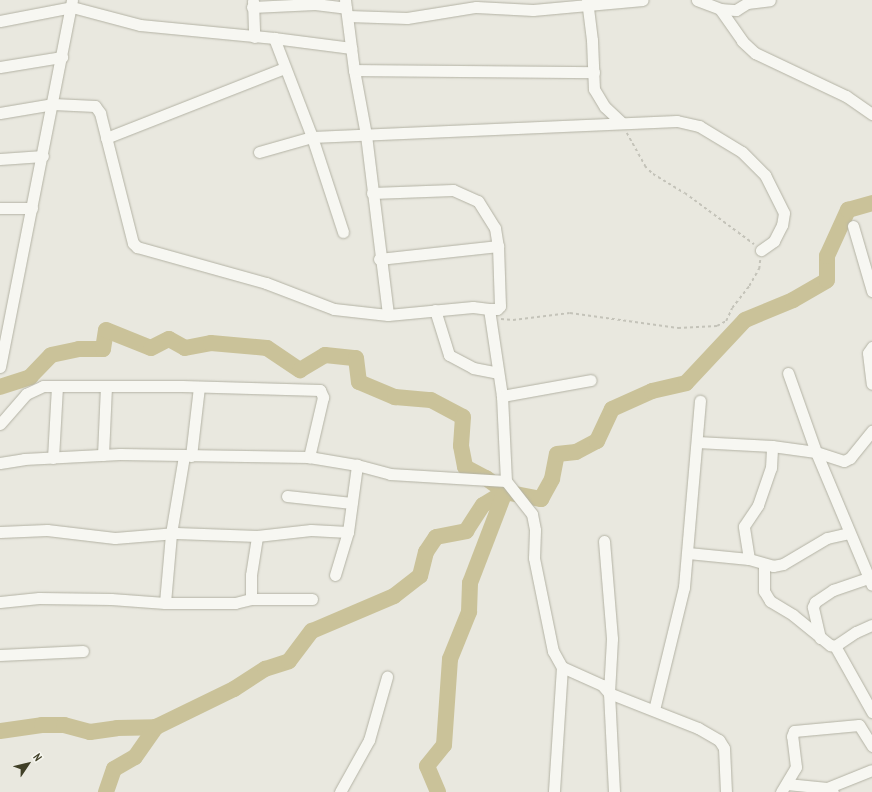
<!DOCTYPE html>
<style>
body{margin:0}
#map{position:relative;width:872px;height:792px;overflow:hidden;background:#e9e8df;font-family:"PT Sans Narrow",sans-serif}
div>[style]{position:absolute}
[style*='--x']{left:calc(var(--x)*1px);top:calc(var(--y)*1px);width:calc(var(--w)*1px);rotate:calc(var(--a)*1deg)}
.river>*{height:16px;margin:-8px;padding:0 8px;transform-origin:8px;border-radius:8px;background:#cac299}
.path>*{height:1.5px;margin-top:-0.75px;transform-origin:0;background:repeating-linear-gradient(90deg,#c4c3b9 0 3px,transparent 0 6px)}
.roads{filter:drop-shadow(0 0 1px #b3b2a4) drop-shadow(0 0 1px #b3b2a4)}
.minor>*{height:11px;margin:-5.5px;padding:0 5.5px;transform-origin:5.5px;border-radius:5.5px;background:#f7f7f2}
span{translate:-50% -50%;white-space:nowrap;text-align:center;line-height:1.15;-webkit-text-stroke:3px #f6f6ef;paint-order:stroke}
.north{position:absolute;left:8px;top:744px;width:40px;height:40px;-webkit-text-stroke:3px #f6f6ef;paint-order:stroke;rotate:55deg;font-size:11px;font-weight:700;line-height:16px;text-align:center;color:#403f27}
.north::after{content:'';display:block;margin:auto;width:14px;height:18px;background:#403f27;clip-path:polygon(50% 0,100% 100%,50% 72%,0 100%)}
</style>
<div id="map">
<div class="river">
<i style="--x:0;--y:387;--w:32;--a:-18"></i>
<i style="--x:30;--y:377;--w:30;--a:-46"></i>
<i style="--x:51;--y:355;--w:29;--a:-12"></i>
<i style="--x:79;--y:349;--w:24;--a:0"></i>
<i style="--x:103;--y:349;--w:19;--a:-81"></i>
<i style="--x:106;--y:330;--w:48;--a:21.8"></i>
<i style="--x:151;--y:348;--w:20;--a:-27"></i>
<i style="--x:169;--y:339;--w:18;--a:29"></i>
<i style="--x:185;--y:348;--w:26;--a:-11"></i>
<i style="--x:211;--y:343;--w:56;--a:5.1"></i>
<i style="--x:267;--y:348;--w:40;--a:34"></i>
<i style="--x:300;--y:370;--w:29;--a:-31"></i>
<i style="--x:325;--y:355;--w:31;--a:6"></i>
<i style="--x:356;--y:358;--w:24;--a:83"></i>
<i style="--x:359;--y:382;--w:39;--a:23"></i>
<i style="--x:395;--y:397;--w:36;--a:5"></i>
<i style="--x:431;--y:400;--w:36;--a:28"></i>
<i style="--x:463;--y:417;--w:29;--a:94"></i>
<i style="--x:461;--y:446;--w:21;--a:79"></i>
<i style="--x:465;--y:467;--w:24;--a:28"></i>
<i style="--x:486;--y:478;--w:24;--a:36"></i>
<i style="--x:505;--y:492;--w:37;--a:11"></i>
<i style="--x:541;--y:499;--w:23;--a:-61"></i>
<i style="--x:552;--y:479;--w:25;--a:-79"></i>
<i style="--x:557;--y:454;--w:19;--a:-6"></i>
<i style="--x:576;--y:452;--w:24;--a:-28"></i>
<i style="--x:597;--y:441;--w:35;--a:-65"></i>
<i style="--x:612;--y:409;--w:44;--a:-24.2"></i>
<i style="--x:652;--y:391;--w:35;--a:-13"></i>
<i style="--x:686;--y:383;--w:86;--a:-46.9"></i>
<i style="--x:745;--y:320;--w:52;--a:-22.6"></i>
<i style="--x:793;--y:300;--w:39;--a:-30"></i>
<i style="--x:827;--y:280;--w:24;--a:-90"></i>
<i style="--x:827;--y:256;--w:51;--a:-65.5"></i>
<i style="--x:848;--y:210;--w:25;--a:-16"></i>
<i style="--x:0;--y:731;--w:42;--a:-8.1"></i>
<i style="--x:42;--y:725;--w:22;--a:0"></i>
<i style="--x:64;--y:725;--w:27;--a:15"></i>
<i style="--x:90;--y:732;--w:27;--a:-8"></i>
<i style="--x:117;--y:728;--w:39;--a:-1"></i>
<i style="--x:106;--y:792;--w:24;--a:-71"></i>
<i style="--x:114;--y:769;--w:24;--a:-30"></i>
<i style="--x:135;--y:757;--w:37;--a:-55"></i>
<i style="--x:156;--y:727;--w:87;--a:-26"></i>
<i style="--x:234;--y:689;--w:37;--a:-33"></i>
<i style="--x:265;--y:669;--w:25;--a:-18"></i>
<i style="--x:289;--y:661;--w:38;--a:-53"></i>
<i style="--x:312;--y:631;--w:89;--a:-23.1"></i>
<i style="--x:394;--y:596;--w:33;--a:-38"></i>
<i style="--x:420;--y:576;--w:25;--a:-76"></i>
<i style="--x:426;--y:552;--w:18;--a:-56"></i>
<i style="--x:436;--y:537;--w:31;--a:-11"></i>
<i style="--x:466;--y:531;--w:31;--a:-57"></i>
<i style="--x:483;--y:505;--w:26;--a:-31"></i>
<i style="--x:438;--y:792;--w:28;--a:-113"></i>
<i style="--x:427;--y:766;--w:27;--a:-51"></i>
<i style="--x:444;--y:745;--w:86;--a:-86"></i>
<i style="--x:450;--y:659;--w:51;--a:-68"></i>
<i style="--x:469;--y:612;--w:29;--a:-88"></i>
<i style="--x:470;--y:583;--w:97;--a:-69"></i>
</div>
<div class="path">
<i style="--x:627;--y:133;--w:38;--a:61"></i>
<i style="--x:645;--y:166;--w:11;--a:45"></i>
<i style="--x:653;--y:174;--w:37;--a:31"></i>
<i style="--x:685;--y:193;--w:86;--a:36.5"></i>
<i style="--x:501;--y:319;--w:12;--a:5"></i>
<i style="--x:513;--y:320;--w:57;--a:-7"></i>
<i style="--x:570;--y:313;--w:109;--a:7.9"></i>
<i style="--x:678;--y:328;--w:39;--a:-3"></i>
<i style="--x:717;--y:326;--w:10;--a:-29"></i>
<i style="--x:726;--y:321;--w:14;--a:-65"></i>
<i style="--x:732;--y:308;--w:28;--a:-52"></i>
<i style="--x:749;--y:286;--w:20;--a:-60"></i>
<i style="--x:759;--y:269;--w:10;--a:-84"></i>
</div>
<div class="roads">
<div class="minor">
<i style="--x:345;--y:0;--w:71;--a:82.7"></i>
<i style="--x:354;--y:70;--w:66;--a:79.5"></i>
<i style="--x:366;--y:135;--w:181;--a:83"></i>
<i style="--x:388;--y:315;--w:85;--a:-5.4"></i>
<i style="--x:473;--y:307;--w:16;--a:7"></i>
<i style="--x:489;--y:309;--w:88;--a:81.5"></i>
<i style="--x:502;--y:396;--w:85;--a:87.3"></i>
<i style="--x:506;--y:481;--w:42;--a:51.8"></i>
<i style="--x:532;--y:514;--w:16;--a:79"></i>
<i style="--x:535;--y:530;--w:28;--a:92"></i>
<i style="--x:534;--y:558;--w:95;--a:78.5"></i>
<i style="--x:553;--y:651;--w:18;--a:61"></i>
<i style="--x:562;--y:667;--w:125;--a:93.7"></i>
<i style="--x:587;--y:0;--w:40;--a:82.9"></i>
<i style="--x:592;--y:40;--w:49;--a:87.7"></i>
<i style="--x:594;--y:89;--w:21;--a:59"></i>
<i style="--x:605;--y:107;--w:23;--a:43"></i>
<i style="--x:697;--y:0;--w:25;--a:21"></i>
<i style="--x:720;--y:9;--w:16;--a:4"></i>
<i style="--x:736;--y:10;--w:13;--a:-32"></i>
<i style="--x:747;--y:3;--w:23;--a:-7"></i>
<i style="--x:253;--y:1;--w:36;--a:88"></i>
<i style="--x:252;--y:7;--w:63;--a:-2.7"></i>
<i style="--x:315;--y:4;--w:31;--a:7"></i>
<i style="--x:720;--y:9;--w:39;--a:55"></i>
<i style="--x:742;--y:41;--w:18;--a:43"></i>
<i style="--x:755;--y:53;--w:101;--a:25.3"></i>
<i style="--x:846;--y:96;--w:32;--a:35"></i>
<i style="--x:348;--y:16;--w:59;--a:1.9"></i>
<i style="--x:407;--y:18;--w:70;--a:-9.1"></i>
<i style="--x:476;--y:7;--w:57;--a:3"></i>
<i style="--x:533;--y:10;--w:110;--a:-5.2"></i>
<i style="--x:0;--y:21;--w:73;--a:-11"></i>
<i style="--x:72;--y:7;--w:70;--a:14.8"></i>
<i style="--x:140;--y:25;--w:135;--a:5.5"></i>
<i style="--x:274;--y:38;--w:78;--a:7.4"></i>
<i style="--x:274;--y:38;--w:106;--a:69"></i>
<i style="--x:312;--y:137;--w:365;--a:-2.5"></i>
<i style="--x:677;--y:121;--w:23;--a:13"></i>
<i style="--x:699;--y:126;--w:50;--a:31.2"></i>
<i style="--x:742;--y:152;--w:33;--a:45"></i>
<i style="--x:765;--y:175;--w:42;--a:63.4"></i>
<i style="--x:784;--y:213;--w:12;--a:99"></i>
<i style="--x:782;--y:225;--w:18;--a:117"></i>
<i style="--x:774;--y:241;--w:16;--a:145"></i>
<i style="--x:0;--y:67;--w:63;--a:-9.2"></i>
<i style="--x:354;--y:70;--w:240;--a:0.5"></i>
<i style="--x:0;--y:113;--w:54;--a:-9.6"></i>
<i style="--x:53;--y:104;--w:42;--a:2.7"></i>
<i style="--x:95;--y:106;--w:9;--a:54"></i>
<i style="--x:100;--y:113;--w:134;--a:75.8"></i>
<i style="--x:133;--y:243;--w:6;--a:45"></i>
<i style="--x:137;--y:247;--w:134;--a:15.6"></i>
<i style="--x:266;--y:283;--w:73;--a:20.9"></i>
<i style="--x:334;--y:309;--w:54;--a:6.3"></i>
<i style="--x:106;--y:138;--w:192;--a:-21.4"></i>
<i style="--x:259;--y:152;--w:55;--a:-15.8"></i>
<i style="--x:312;--y:137;--w:100;--a:71.9"></i>
<i style="--x:0;--y:159;--w:43;--a:-4"></i>
<i style="--x:372;--y:193;--w:81;--a:-2.1"></i>
<i style="--x:453;--y:190;--w:27;--a:24"></i>
<i style="--x:478;--y:201;--w:32;--a:58"></i>
<i style="--x:495;--y:228;--w:18;--a:81"></i>
<i style="--x:498;--y:246;--w:60;--a:88.1"></i>
<i style="--x:500;--y:306;--w:4;--a:135"></i>
<i style="--x:497;--y:309;--w:8;--a:180"></i>
<i style="--x:0;--y:208;--w:32;--a:0"></i>
<i style="--x:853;--y:226;--w:68;--a:73.7"></i>
<i style="--x:379;--y:259;--w:120;--a:-6.2"></i>
<i style="--x:435;--y:310;--w:47;--a:72.7"></i>
<i style="--x:449;--y:355;--w:27;--a:28"></i>
<i style="--x:473;--y:368;--w:25;--a:11"></i>
<i style="--x:872;--y:347;--w:7;--a:124"></i>
<i style="--x:868;--y:353;--w:31;--a:83"></i>
<i style="--x:0;--y:367;--w:374;--a:-78.9"></i>
<i style="--x:788;--y:373;--w:84;--a:70.5"></i>
<i style="--x:816;--y:452;--w:144;--a:67.2"></i>
<i style="--x:502;--y:396;--w:90;--a:-10.2"></i>
<i style="--x:0;--y:424;--w:40;--a:-49"></i>
<i style="--x:26;--y:394;--w:19;--a:-25"></i>
<i style="--x:43;--y:386;--w:139;--a:0"></i>
<i style="--x:182;--y:386;--w:138;--a:1.7"></i>
<i style="--x:320;--y:390;--w:8;--a:67"></i>
<i style="--x:323;--y:397;--w:62;--a:103.1"></i>
<i style="--x:697;--y:442;--w:75;--a:3.1"></i>
<i style="--x:772;--y:446;--w:44;--a:7.8"></i>
<i style="--x:816;--y:452;--w:29;--a:18"></i>
<i style="--x:844;--y:461;--w:7;--a:-27"></i>
<i style="--x:850;--y:458;--w:35;--a:-51"></i>
<i style="--x:103;--y:455;--w:69;--a:-87.5"></i>
<i style="--x:184;--y:456;--w:79;--a:99.5"></i>
<i style="--x:171;--y:534;--w:69;--a:95"></i>
<i style="--x:165;--y:603;--w:70;--a:0"></i>
<i style="--x:235;--y:603;--w:16;--a:-14"></i>
<i style="--x:251;--y:599;--w:24;--a:-90"></i>
<i style="--x:251;--y:575;--w:39;--a:-81"></i>
<i style="--x:191;--y:456;--w:69;--a:-83.4"></i>
<i style="--x:53;--y:458;--w:71;--a:-86.8"></i>
<i style="--x:0;--y:463;--w:24;--a:-9"></i>
<i style="--x:24;--y:459;--w:96;--a:-3"></i>
<i style="--x:120;--y:454;--w:189;--a:0.9"></i>
<i style="--x:309;--y:457;--w:49;--a:9.5"></i>
<i style="--x:357;--y:465;--w:34;--a:15"></i>
<i style="--x:390;--y:474;--w:116;--a:3.5"></i>
<i style="--x:287;--y:496;--w:65;--a:6.1"></i>
<i style="--x:0;--y:532;--w:47;--a:-2.4"></i>
<i style="--x:47;--y:530;--w:68;--a:6.7"></i>
<i style="--x:115;--y:538;--w:61;--a:-4.7"></i>
<i style="--x:176;--y:533;--w:81;--a:2.1"></i>
<i style="--x:257;--y:536;--w:54;--a:-6.3"></i>
<i style="--x:311;--y:530;--w:37;--a:3"></i>
<i style="--x:348;--y:532;--w:68;--a:-82.3"></i>
<i style="--x:604;--y:541;--w:98;--a:85.3"></i>
<i style="--x:612;--y:639;--w:54;--a:93.2"></i>
<i style="--x:609;--y:693;--w:99;--a:87.1"></i>
<i style="--x:688;--y:553;--w:61;--a:5.6"></i>
<i style="--x:749;--y:559;--w:25;--a:16"></i>
<i style="--x:773;--y:566;--w:10;--a:-11"></i>
<i style="--x:783;--y:564;--w:51;--a:-30.6"></i>
<i style="--x:827;--y:538;--w:22;--a:-13"></i>
<i style="--x:749;--y:559;--w:33;--a:-99"></i>
<i style="--x:744;--y:526;--w:25;--a:-56"></i>
<i style="--x:758;--y:505;--w:39;--a:-71"></i>
<i style="--x:771;--y:468;--w:22;--a:-87"></i>
<i style="--x:764;--y:565;--w:26;--a:90"></i>
<i style="--x:764;--y:591;--w:12;--a:59"></i>
<i style="--x:770;--y:601;--w:27;--a:31"></i>
<i style="--x:793;--y:615;--w:48;--a:39"></i>
<i style="--x:830;--y:645;--w:5;--a:11"></i>
<i style="--x:835;--y:646;--w:25;--a:-34"></i>
<i style="--x:856;--y:632;--w:17;--a:-24"></i>
<i style="--x:335;--y:575;--w:45;--a:-73.2"></i>
<i style="--x:251;--y:599;--w:61;--a:0"></i>
<i style="--x:0;--y:602;--w:39;--a:-6"></i>
<i style="--x:39;--y:598;--w:72;--a:0.8"></i>
<i style="--x:111;--y:599;--w:54;--a:4.2"></i>
<i style="--x:820;--y:638;--w:32;--a:-103"></i>
<i style="--x:813;--y:607;--w:5;--a:-68"></i>
<i style="--x:815;--y:602;--w:22;--a:-34"></i>
<i style="--x:833;--y:590;--w:37;--a:-19"></i>
<i style="--x:835;--y:646;--w:76;--a:60.7"></i>
<i style="--x:0;--y:655;--w:83;--a:-2.8"></i>
<i style="--x:562;--y:667;--w:44;--a:24.2"></i>
<i style="--x:602;--y:685;--w:11;--a:49"></i>
<i style="--x:609;--y:693;--w:96;--a:21.5"></i>
<i style="--x:698;--y:728;--w:24;--a:30"></i>
<i style="--x:719;--y:740;--w:9;--a:58"></i>
<i style="--x:724;--y:748;--w:44;--a:87.4"></i>
<i style="--x:654;--y:710;--w:127;--a:-76.3"></i>
<i style="--x:684;--y:587;--w:187;--a:-85.1"></i>
<i style="--x:787;--y:784;--w:40;--a:5.7"></i>
<i style="--x:827;--y:788;--w:7;--a:34"></i>
<i style="--x:827;--y:788;--w:48;--a:-21.8"></i>
<i style="--x:340;--y:792;--w:60;--a:-60.9"></i>
<i style="--x:369;--y:740;--w:66;--a:-74.1"></i>
<i style="--x:781;--y:792;--w:29;--a:-59"></i>
<i style="--x:796;--y:767;--w:31;--a:-97"></i>
<i style="--x:792;--y:736;--w:5;--a:-68"></i>
<i style="--x:794;--y:731;--w:65;--a:-5.3"></i>
<i style="--x:859;--y:725;--w:25;--a:58"></i>
</div>
</div>
<div class="north">N</div>
</div>
